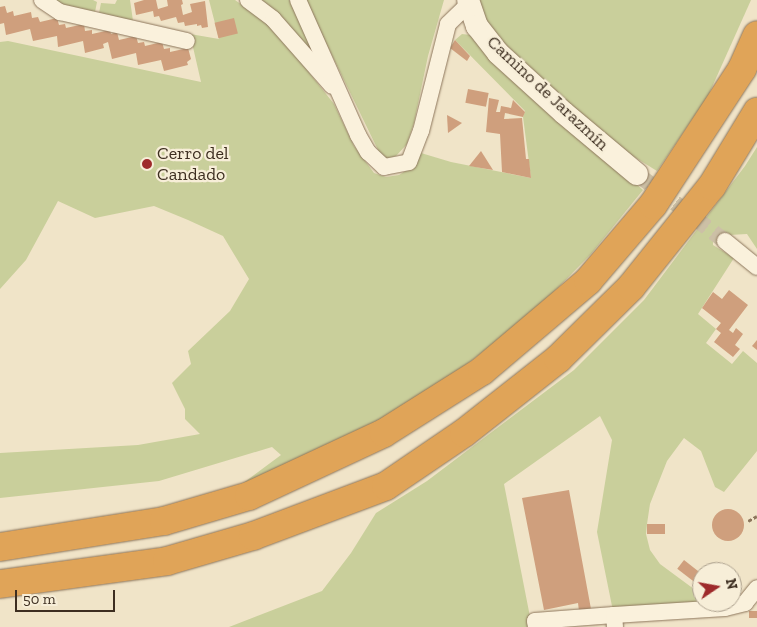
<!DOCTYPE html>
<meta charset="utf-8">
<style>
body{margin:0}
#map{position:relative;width:757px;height:627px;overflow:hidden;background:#f0e4c8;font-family:"Zilla Slab",serif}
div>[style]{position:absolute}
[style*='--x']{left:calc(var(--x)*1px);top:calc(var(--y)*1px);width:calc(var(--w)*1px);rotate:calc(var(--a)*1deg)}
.green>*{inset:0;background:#c9cf9b}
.building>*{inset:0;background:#cf9f7d;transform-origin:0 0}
.round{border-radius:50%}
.street-tunnel>*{height:16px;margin-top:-8px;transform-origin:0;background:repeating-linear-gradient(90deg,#ccc0a6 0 16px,transparent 0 24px)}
.path>*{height:2.5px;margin-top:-1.25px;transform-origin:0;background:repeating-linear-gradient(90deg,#8d765c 0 4px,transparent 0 6.5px)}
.roads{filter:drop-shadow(0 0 1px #8d765c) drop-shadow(0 0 1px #8d765c)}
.street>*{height:16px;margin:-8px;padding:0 8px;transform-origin:8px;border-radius:8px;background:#faf1dc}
.secondary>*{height:22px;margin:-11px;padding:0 11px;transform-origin:11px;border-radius:11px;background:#faf1dc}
.highway>*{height:28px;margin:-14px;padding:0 14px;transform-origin:14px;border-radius:14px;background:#e0a458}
.dots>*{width:14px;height:14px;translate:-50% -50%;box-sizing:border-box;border:2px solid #f7eed8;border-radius:50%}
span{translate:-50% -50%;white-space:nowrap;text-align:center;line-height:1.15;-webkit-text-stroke:4.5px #f7eed8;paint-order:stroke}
.street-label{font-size:18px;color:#3d2e20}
.poi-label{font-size:18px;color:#3d2e20}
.left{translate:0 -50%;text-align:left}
.north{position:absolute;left:692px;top:562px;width:50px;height:50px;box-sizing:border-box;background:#f7eed8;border:1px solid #ada18e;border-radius:50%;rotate:78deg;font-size:14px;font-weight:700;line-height:20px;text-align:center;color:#3d2e20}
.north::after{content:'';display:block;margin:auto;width:18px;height:22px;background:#9e2a2b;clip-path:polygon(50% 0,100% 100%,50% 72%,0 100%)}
.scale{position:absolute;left:15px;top:590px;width:100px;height:22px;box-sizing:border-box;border:2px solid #3d2e20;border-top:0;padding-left:6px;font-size:15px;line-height:18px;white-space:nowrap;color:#3d2e20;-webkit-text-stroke:4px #f7eed8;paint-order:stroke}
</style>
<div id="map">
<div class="green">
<i style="clip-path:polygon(55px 0,93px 0,97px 2px,95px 12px,60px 5px)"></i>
<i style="clip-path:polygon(117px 0,130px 0,133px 21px,99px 13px,101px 3px,115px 4px)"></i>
<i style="clip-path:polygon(209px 0,235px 0,273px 27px,334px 104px,354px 146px,374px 173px,386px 177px,399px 175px,413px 166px,421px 153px,451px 162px,531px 178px,523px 117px,525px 111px,455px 40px,462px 34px,471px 35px,643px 190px,591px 254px,536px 310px,448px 379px,340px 444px,242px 484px,281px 455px,272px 447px,159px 481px,0 498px,0 453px,138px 445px,200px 434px,185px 419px,185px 409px,172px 383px,191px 364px,188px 351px,230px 311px,249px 279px,223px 236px,188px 220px,154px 206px,95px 218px,58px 201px,26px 260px,0 289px,0 42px,8px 41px,201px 82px,190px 34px,219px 39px)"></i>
<i style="clip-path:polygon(259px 0,289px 0,292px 2px,328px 75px)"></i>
<i style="clip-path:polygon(305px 0,444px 0,428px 56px,414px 123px,407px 144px,396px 156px,386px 159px,380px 154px)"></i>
<i style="clip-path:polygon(479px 0,751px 0,708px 96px,657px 171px,615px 145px,491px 34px)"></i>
<i style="clip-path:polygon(757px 147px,757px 249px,747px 234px,729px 235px,719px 230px,713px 239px,713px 245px,734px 258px,698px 314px,716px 329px,706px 343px,732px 364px,743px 351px,757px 363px,757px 451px,724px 492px,715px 487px,701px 451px,684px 438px,667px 461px,650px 504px,647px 524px,646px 534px,650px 550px,660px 564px,702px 595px,702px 602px,613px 611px,597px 532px,612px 440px,600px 416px,504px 484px,532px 627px,229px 627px,322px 591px,351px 553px,376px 513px,427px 481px,574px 370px,644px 300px,745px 166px)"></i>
</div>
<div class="building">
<i style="clip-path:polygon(144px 0,156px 0,158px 9px,168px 6px,167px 0,182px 0,183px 4px,181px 5px,183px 15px,192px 12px,190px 4px,205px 1px,208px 27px,202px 28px,201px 25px,197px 26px,197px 24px,185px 26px,184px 22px,178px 23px,176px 17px,161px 21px,159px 16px,154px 17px,153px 11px,136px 15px,134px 3px)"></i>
<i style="clip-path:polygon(5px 6px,7px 13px,13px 11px,14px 16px,31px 12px,32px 18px,38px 17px,40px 22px,57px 18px,59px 25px,65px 24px,66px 28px,84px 24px,85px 31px,92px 30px,92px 34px,110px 30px,111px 34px,117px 32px,119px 40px,136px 36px,138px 43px,144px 42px,145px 46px,162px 42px,164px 49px,170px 48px,170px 52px,188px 48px,191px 59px,187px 62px,188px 65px,164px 71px,161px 60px,138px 65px,136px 53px,112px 59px,108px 42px,103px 44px,104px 48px,85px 53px,83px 41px,58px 47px,57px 36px,33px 41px,30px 29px,6px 35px,4px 23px,0 24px,0 7px)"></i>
<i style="left:234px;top:18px;width:16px;height:20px;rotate:76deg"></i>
<i style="clip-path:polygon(455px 40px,470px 56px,467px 61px,450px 48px)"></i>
<i style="left:468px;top:89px;width:21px;height:14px;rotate:11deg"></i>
<i style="clip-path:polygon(489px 98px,499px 100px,496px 112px,500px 112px,501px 106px,511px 108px,513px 100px,525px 112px,523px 117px,505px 113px,504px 119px,522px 118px,526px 159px,529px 159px,531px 178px,502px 172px,500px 134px,486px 132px)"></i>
<i style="clip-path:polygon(447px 115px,462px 123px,448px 133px)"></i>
<i style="clip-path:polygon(481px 151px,493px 170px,469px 166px)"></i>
<i style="clip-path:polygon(729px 290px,748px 305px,729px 330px,733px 333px,736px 328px,743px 334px,735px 345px,740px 349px,733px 357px,714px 342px,721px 333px,716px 329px,721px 323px,702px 308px,713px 292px,722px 299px)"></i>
<i style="clip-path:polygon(757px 340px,757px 350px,752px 346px)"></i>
<i style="clip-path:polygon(569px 490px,591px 609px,579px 611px,578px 603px,544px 610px,522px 498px)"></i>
<i class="round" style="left:712px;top:509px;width:32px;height:32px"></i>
<i style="left:647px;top:524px;width:18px;height:10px"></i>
<i style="left:684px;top:560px;width:23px;height:11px;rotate:38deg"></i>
<i style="left:749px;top:611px;width:8px;height:7px"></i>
</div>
<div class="street-tunnel">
<i style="--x:637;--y:174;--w:111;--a:37.3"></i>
</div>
<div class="path">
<i style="--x:748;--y:521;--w:10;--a:-29"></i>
</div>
<div class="roads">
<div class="street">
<i style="--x:42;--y:0;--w:22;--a:34"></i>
<i style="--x:60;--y:12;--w:130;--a:12.9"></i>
<i style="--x:248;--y:0;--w:31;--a:37"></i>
<i style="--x:273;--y:19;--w:89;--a:48.6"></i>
<i style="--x:298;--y:0;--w:148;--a:66"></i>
<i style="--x:358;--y:135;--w:20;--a:60"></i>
<i style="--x:368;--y:152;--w:22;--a:43"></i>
<i style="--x:384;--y:167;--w:25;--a:-11"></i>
<i style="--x:409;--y:162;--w:33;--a:-69"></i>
<i style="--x:421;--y:131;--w:110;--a:-75.8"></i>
<i style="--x:448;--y:24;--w:28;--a:-44"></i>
<i style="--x:725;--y:241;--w:41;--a:39.1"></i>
<i style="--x:536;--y:627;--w:6;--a:-99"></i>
<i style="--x:535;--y:621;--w:79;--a:-4.3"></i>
<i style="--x:615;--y:627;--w:12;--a:-95"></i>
<i style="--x:614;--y:615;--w:111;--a:-3.6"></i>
<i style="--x:725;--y:608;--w:21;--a:-14"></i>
<i style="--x:745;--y:603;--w:19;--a:-51"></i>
</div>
<div class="secondary">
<i style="--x:468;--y:0;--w:28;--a:71"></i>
<i style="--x:477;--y:26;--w:34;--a:52"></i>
<i style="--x:498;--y:53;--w:89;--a:42.3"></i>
<i style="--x:564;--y:113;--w:95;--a:39.9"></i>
</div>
<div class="highway">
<i style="--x:0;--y:547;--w:166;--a:-9"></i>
<i style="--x:164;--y:521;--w:89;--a:-16.4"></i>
<i style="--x:249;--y:496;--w:149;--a:-25"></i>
<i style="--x:384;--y:433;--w:116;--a:-32.3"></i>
<i style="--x:482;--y:371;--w:139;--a:-40.3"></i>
<i style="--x:588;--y:281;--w:100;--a:-49.5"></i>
<i style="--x:653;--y:205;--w:163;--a:-56.8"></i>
<i style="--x:742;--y:69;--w:37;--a:-66"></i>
<i style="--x:0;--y:584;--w:169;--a:-7.8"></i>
<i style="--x:167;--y:561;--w:90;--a:-16.2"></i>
<i style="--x:253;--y:536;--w:142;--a:-20.6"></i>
<i style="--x:386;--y:486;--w:94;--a:-34.2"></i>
<i style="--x:464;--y:433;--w:120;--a:-38.2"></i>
<i style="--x:558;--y:359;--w:103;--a:-44.6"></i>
<i style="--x:631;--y:287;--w:129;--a:-51.3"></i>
<i style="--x:712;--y:186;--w:87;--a:-58.7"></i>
</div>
</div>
<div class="dots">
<i style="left:147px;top:164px;background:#9e2a2b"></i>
</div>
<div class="street-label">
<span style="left:548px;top:93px;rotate:43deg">Camino de Jarazmín</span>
</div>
<div class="poi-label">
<span class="left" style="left:157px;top:164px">Cerro del<br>Candado</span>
</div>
<div class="north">N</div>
<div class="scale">50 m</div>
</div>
